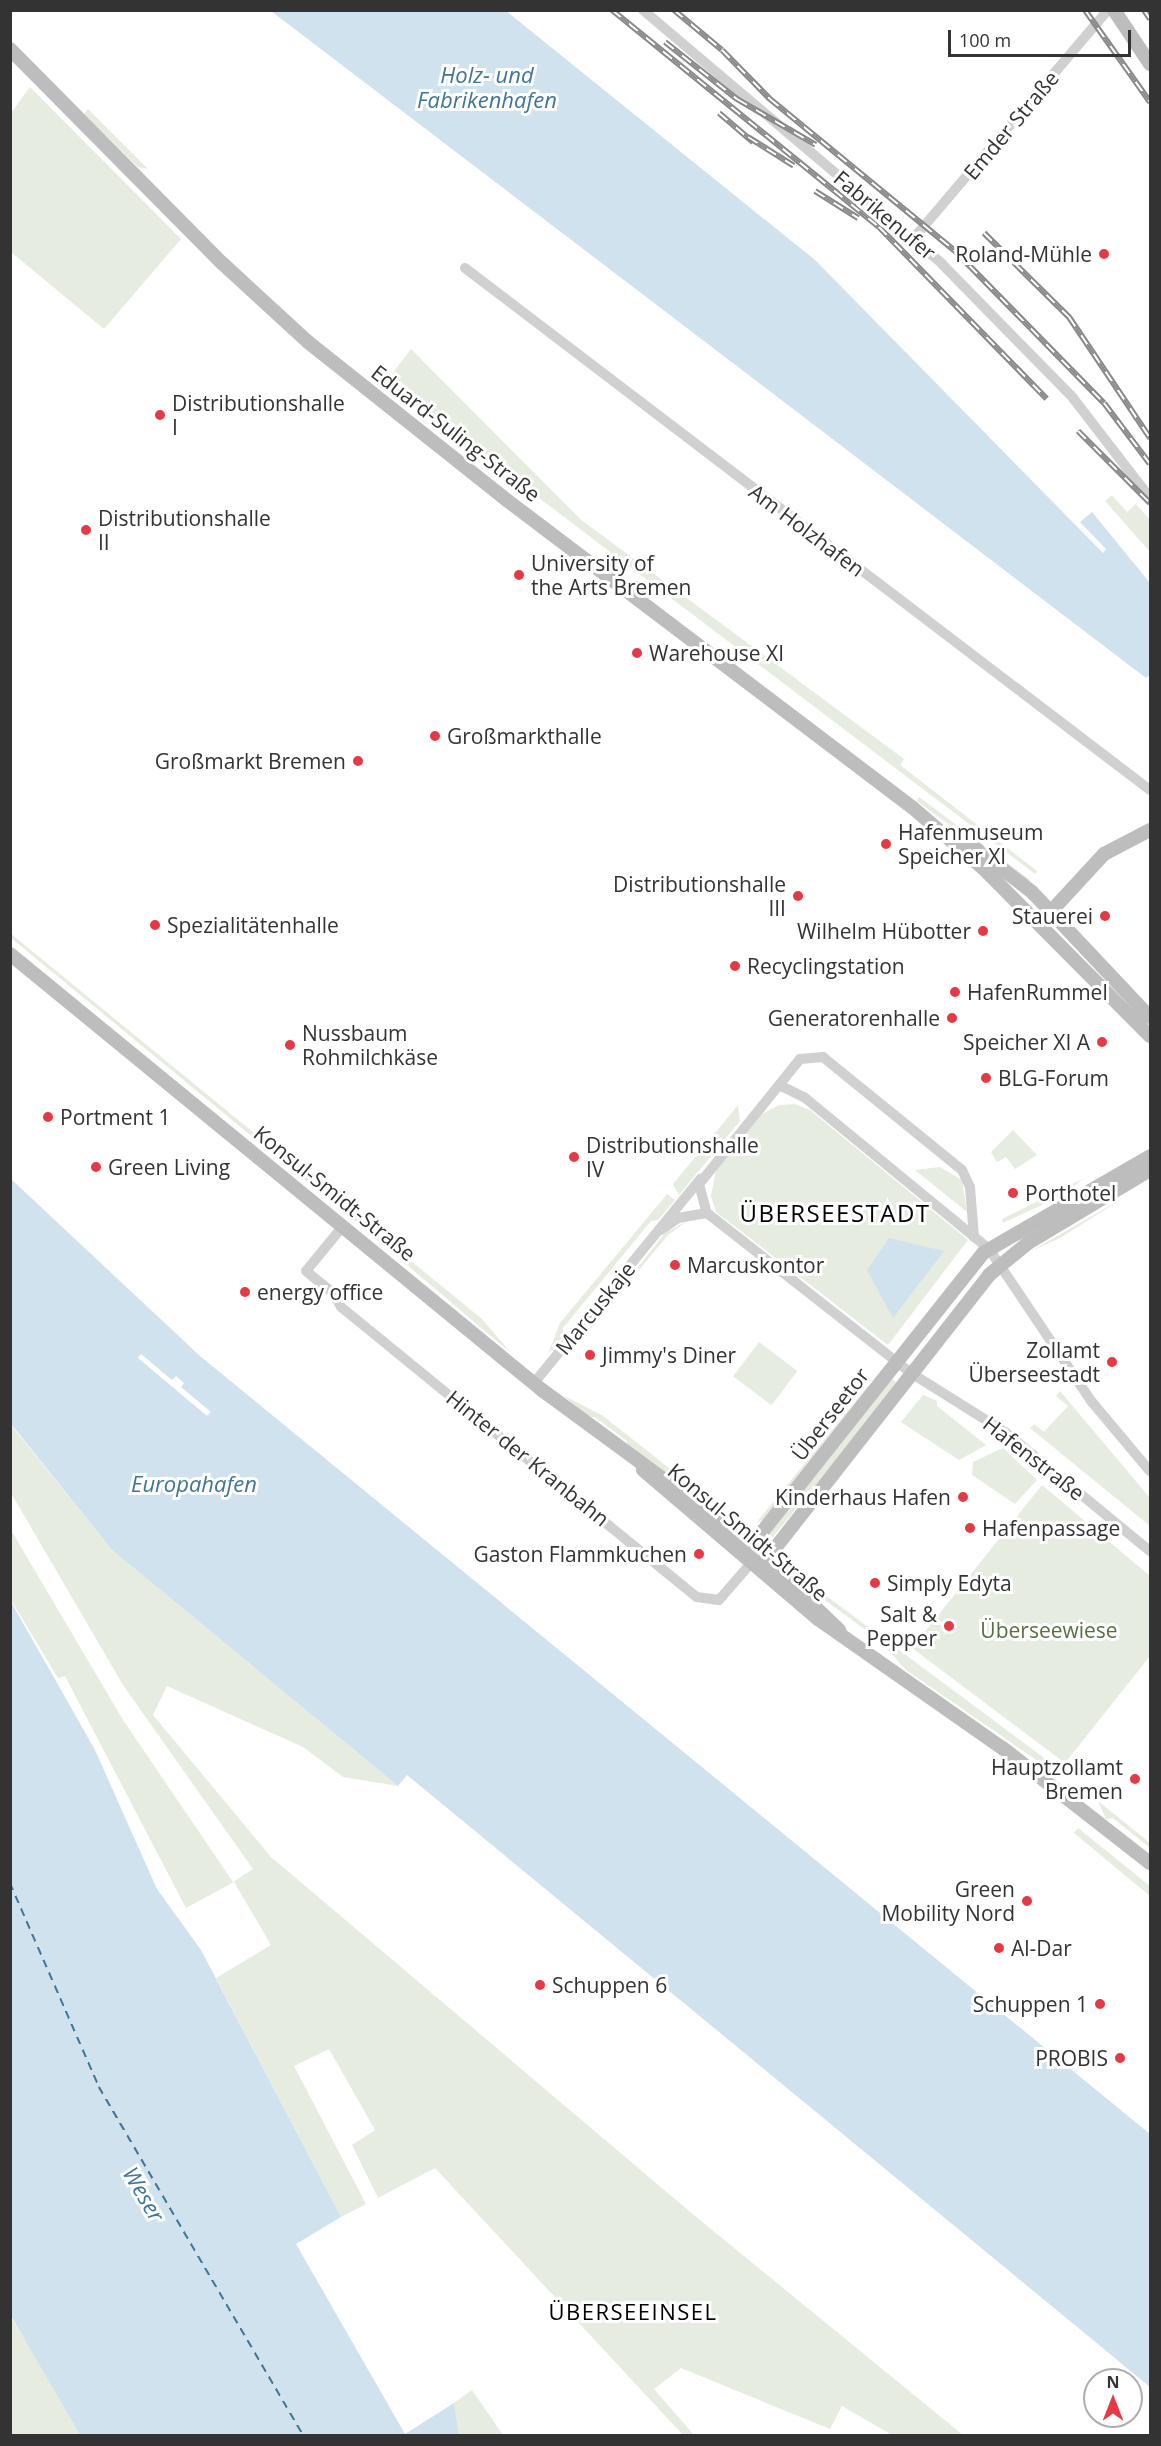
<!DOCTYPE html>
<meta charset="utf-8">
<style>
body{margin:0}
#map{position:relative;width:1161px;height:2446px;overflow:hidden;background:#fff;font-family:"Open Sans",sans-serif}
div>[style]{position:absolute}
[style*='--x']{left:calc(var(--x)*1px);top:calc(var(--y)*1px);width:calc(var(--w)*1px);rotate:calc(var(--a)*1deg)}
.green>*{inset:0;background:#e6ecdf;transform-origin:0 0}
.water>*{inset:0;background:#cfe2ee}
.pier>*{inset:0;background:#fff}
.ferry>*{height:1.5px;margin-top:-0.75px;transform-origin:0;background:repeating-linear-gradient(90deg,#3f7597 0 8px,transparent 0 14px)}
.street>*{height:10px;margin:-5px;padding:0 5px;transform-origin:5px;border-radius:5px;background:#d0d0d0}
.secondary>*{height:14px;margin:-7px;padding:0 7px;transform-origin:7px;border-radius:7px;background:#bdbdbd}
.rail>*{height:6px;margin-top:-3px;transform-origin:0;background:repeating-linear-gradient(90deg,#fff 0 11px,#888 0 22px);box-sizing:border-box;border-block:2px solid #888}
.dots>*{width:16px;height:16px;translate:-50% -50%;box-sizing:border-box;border:3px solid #fff;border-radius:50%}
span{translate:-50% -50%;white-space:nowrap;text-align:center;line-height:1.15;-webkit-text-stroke:6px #fff;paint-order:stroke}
.street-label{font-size:21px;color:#333}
.poi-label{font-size:21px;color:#333}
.right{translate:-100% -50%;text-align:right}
.left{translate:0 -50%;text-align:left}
.park-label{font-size:21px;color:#56703f}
.water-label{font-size:22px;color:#3f7597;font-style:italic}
.neighbourhood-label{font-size:22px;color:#000;letter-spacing:1.5px}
.quarter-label{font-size:24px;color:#000;letter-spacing:1.5px}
.frame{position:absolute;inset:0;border:12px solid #333;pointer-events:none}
.north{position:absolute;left:1083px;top:2368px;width:60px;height:60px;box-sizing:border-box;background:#fff;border:2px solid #adadad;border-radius:50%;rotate:0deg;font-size:16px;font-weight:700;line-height:24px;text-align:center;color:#333}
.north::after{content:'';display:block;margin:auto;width:21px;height:27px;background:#e63946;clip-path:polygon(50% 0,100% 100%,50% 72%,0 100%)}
.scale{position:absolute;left:948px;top:30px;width:183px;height:27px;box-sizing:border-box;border:3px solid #333;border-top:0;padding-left:8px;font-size:18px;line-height:21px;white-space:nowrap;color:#333;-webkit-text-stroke:4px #fff;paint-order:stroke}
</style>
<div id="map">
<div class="green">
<i style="clip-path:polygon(30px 87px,181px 239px,104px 329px,11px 252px,11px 113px)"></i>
<i style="clip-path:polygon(88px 109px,148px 169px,138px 167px,84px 114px)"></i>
<i style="clip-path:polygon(411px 349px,580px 519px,904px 759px,900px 765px,1037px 871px,1035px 874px,386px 382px)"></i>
<i style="clip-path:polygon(1112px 495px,1127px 512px,1136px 504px,1150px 520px,1150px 552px,1105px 501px)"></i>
<i style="clip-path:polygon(919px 797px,1030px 880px,1028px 883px,917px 801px)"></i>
<i style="clip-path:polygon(10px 933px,359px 1219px,356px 1222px,11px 938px)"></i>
<i style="clip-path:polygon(795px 1104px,810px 1110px,968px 1240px,888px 1345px,716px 1212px,711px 1196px,716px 1170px,762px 1114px,779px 1105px)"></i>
<i style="clip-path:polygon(738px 1105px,740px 1121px,679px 1195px,673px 1184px)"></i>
<i style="clip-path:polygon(1013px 1130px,1037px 1155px,1015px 1169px,1006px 1157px,997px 1162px,991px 1152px)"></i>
<i style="clip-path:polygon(940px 1167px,962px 1180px,967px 1212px,915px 1170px)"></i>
<i style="clip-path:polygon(1085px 1178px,1057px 1198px,1003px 1223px,1002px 1219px)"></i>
<i style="clip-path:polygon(667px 1194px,675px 1200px,658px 1220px,651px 1221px,563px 1328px,563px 1336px,548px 1354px,560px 1323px)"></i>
<i style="clip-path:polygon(1125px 1197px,1060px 1238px,1031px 1251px,1059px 1235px)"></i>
<i style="clip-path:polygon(687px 1221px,668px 1235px,556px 1370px,665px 1233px)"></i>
<i style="clip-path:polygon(363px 1222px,482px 1319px,512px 1354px,360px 1225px)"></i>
<i style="left:759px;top:1342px;width:48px;height:43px;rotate:37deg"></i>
<i style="clip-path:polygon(892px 1379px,896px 1382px,875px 1412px,773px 1537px,769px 1534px)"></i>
<i style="clip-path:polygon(868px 1386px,870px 1387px,764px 1519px,756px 1523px)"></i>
<i style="clip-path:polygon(1060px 1391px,1150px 1498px,1150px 1526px,1030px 1428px,1034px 1424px,1044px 1432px,1068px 1406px,1056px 1396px)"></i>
<i style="clip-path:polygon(563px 1395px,603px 1416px,735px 1520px,627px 1448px,627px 1441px,595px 1417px,587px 1417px)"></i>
<i style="clip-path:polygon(923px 1395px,937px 1401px,937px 1406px,986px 1445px,959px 1460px,901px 1422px)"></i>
<i style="clip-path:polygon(10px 1424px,112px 1550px,398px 1786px,343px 1777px,303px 1747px,167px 1686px,153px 1715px,271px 1857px,695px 2216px,963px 2435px,892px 2435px,842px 2406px,830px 2429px,681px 2368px,654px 2389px,694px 2435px,683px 2435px,435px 2168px,378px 2198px,352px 2145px,375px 2130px,329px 2049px,294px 2066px,366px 2204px,341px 2217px,216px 1978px,271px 1945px,234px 1882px,186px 1908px,65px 1676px,58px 1678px,11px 1600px,11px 1530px,123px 1720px,233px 1882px,253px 1869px,123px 1685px,11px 1493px)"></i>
<i style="clip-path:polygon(1003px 1448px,1037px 1480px,1015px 1504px,972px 1475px,973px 1462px)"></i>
<i style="clip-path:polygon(1042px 1485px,1150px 1576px,1150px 1656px,1065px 1763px,912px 1648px)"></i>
<i style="clip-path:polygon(797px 1574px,1051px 1763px,1048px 1768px,906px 1670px,879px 1640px,814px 1592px)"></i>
<i style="clip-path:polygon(1098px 1801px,1150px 1843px,1150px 1848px,1113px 1818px,1106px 1819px)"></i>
<i style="clip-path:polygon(1078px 1828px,1150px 1886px,1150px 1896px,1074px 1833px)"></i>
<i style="clip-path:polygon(10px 2316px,27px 2343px,80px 2435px,11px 2435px)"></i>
<i style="clip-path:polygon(472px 2390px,503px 2435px,459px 2435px,454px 2403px)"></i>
</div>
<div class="water">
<i style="clip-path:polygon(271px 11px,506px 11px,815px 260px,1103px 553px,1106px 549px,1080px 522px,1092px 512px,1150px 583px,1150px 675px,1146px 678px)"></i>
<i style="clip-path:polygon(11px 1179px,200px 1356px,1150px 2134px,1150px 2387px,407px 1775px,398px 1786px,112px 1550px,11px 1424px)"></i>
<i style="clip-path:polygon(889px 1238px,944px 1251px,893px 1318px,867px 1270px)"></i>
<i style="clip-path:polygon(10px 1600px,95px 1750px,157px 1889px,201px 1950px,341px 2217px,296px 2244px,405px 2434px,454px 2403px,459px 2435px,80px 2435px,11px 2316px)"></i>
</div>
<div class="pier">
<i style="clip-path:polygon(141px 1354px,172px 1380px,176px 1376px,184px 1383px,181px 1387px,211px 1412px,207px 1416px,138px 1358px)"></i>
</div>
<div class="ferry">
<i style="--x:10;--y:1883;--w:223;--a:66.4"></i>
<i style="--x:99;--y:2087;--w:405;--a:59.6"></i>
</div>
<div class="street">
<i style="--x:643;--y:10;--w:392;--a:40.3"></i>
<i style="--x:942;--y:264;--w:187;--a:45.6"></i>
<i style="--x:1073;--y:398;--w:126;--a:52.4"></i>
<i style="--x:913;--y:239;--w:301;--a:-49.6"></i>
<i style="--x:465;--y:268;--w:861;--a:37.31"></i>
<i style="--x:779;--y:1085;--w:28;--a:26"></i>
<i style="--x:804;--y:1097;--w:239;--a:39.4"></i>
<i style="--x:989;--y:1249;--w:184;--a:56.1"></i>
<i style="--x:1092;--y:1402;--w:90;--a:50"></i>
<i style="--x:343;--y:1226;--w:58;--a:129.4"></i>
<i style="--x:306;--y:1271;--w:35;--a:39"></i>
<i style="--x:333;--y:1293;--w:16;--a:60"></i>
<i style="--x:341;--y:1307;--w:459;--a:39.2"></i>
<i style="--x:697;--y:1597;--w:22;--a:8"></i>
<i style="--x:719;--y:1600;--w:49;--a:-49.1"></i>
<i style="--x:661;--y:1230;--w:21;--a:-35"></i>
<i style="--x:678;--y:1218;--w:29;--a:-10"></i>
<i style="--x:974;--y:1237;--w:50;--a:-94.6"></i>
<i style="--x:970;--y:1187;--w:19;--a:-115"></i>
<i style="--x:962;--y:1170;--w:179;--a:-140.9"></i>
<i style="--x:823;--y:1057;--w:23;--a:175"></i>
<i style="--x:800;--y:1059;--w:161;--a:128.9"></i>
<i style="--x:699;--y:1184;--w:30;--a:75"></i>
<i style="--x:707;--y:1213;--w:259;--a:38.1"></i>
<i style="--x:911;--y:1373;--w:111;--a:32.1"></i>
<i style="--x:1005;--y:1432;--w:188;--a:39.4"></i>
<i style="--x:534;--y:1383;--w:264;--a:-50.8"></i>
</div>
<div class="secondary">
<i style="--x:1114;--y:10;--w:65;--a:56.3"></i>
<i style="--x:10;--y:49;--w:301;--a:45.3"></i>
<i style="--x:222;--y:263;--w:117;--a:42.6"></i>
<i style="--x:308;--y:342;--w:256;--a:38.5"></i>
<i style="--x:508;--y:501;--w:508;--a:37.16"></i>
<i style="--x:913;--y:808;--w:92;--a:40.6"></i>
<i style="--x:983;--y:868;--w:237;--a:45.2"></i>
<i style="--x:958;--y:835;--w:93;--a:37.6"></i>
<i style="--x:1032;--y:892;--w:172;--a:46.7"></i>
<i style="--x:1045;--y:918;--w:87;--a:-47.3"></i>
<i style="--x:1104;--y:854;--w:52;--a:-27.6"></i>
<i style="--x:10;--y:954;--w:688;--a:39.34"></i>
<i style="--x:542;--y:1390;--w:247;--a:36.3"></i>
<i style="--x:741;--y:1536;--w:136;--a:43.8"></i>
<i style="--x:643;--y:1470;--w:230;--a:40.4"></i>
<i style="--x:818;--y:1619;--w:227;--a:35"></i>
<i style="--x:1004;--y:1749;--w:185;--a:38"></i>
<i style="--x:751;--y:1552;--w:6;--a:-90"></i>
<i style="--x:751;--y:1546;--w:374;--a:-51.6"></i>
<i style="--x:983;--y:1253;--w:193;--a:-30.1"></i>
<i style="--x:759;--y:1561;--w:22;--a:-39"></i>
<i style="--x:776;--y:1547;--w:345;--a:-51.9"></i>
<i style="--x:989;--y:1275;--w:50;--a:-39.4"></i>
<i style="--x:1028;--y:1243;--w:142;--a:-30.9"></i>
</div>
<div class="rail">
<i style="--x:612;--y:10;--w:344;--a:39.1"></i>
<i style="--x:879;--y:227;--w:240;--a:45.7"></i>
<i style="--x:674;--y:10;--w:62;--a:39.8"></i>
<i style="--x:722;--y:50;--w:69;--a:45.6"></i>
<i style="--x:770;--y:99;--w:238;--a:39.4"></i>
<i style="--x:954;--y:250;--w:214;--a:45.6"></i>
<i style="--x:1104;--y:403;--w:76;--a:53"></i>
<i style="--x:1085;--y:10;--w:113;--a:54.8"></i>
<i style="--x:1144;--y:10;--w:11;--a:56"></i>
<i style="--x:665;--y:42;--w:92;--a:38.4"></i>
<i style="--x:737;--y:99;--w:91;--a:30.2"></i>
<i style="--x:719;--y:113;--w:45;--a:40.5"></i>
<i style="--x:748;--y:137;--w:54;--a:32.2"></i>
<i style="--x:815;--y:191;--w:51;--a:32.1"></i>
<i style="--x:984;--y:233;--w:120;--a:44.7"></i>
<i style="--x:1069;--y:317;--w:146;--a:56.2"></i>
<i style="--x:1078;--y:431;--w:102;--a:45"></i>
</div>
<div class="dots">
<i style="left:1104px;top:254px;background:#e63946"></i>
<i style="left:160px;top:415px;background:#e63946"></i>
<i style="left:86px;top:530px;background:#e63946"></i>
<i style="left:519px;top:575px;background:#e63946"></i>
<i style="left:637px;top:653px;background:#e63946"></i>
<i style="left:435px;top:736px;background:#e63946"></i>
<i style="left:358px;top:761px;background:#e63946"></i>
<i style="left:886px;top:844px;background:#e63946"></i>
<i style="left:798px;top:896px;background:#e63946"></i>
<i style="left:1105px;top:916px;background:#e63946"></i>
<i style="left:155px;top:925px;background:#e63946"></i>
<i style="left:983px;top:931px;background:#e63946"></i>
<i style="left:735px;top:966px;background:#e63946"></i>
<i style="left:955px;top:992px;background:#e63946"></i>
<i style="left:952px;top:1018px;background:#e63946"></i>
<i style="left:1102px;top:1042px;background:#e63946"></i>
<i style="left:290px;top:1045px;background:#e63946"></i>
<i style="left:986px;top:1078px;background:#e63946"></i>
<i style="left:48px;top:1117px;background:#e63946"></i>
<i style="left:574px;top:1157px;background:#e63946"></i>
<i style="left:96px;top:1167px;background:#e63946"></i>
<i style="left:1013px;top:1193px;background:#e63946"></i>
<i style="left:675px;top:1265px;background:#e63946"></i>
<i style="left:245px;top:1292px;background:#e63946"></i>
<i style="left:590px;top:1355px;background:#e63946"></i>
<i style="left:1112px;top:1362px;background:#e63946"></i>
<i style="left:963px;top:1497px;background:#e63946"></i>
<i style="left:970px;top:1528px;background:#e63946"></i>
<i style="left:699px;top:1554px;background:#e63946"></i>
<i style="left:875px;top:1583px;background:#e63946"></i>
<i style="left:949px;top:1626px;background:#e63946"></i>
<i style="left:1135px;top:1779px;background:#e63946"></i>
<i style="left:1027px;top:1901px;background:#e63946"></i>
<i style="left:999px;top:1948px;background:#e63946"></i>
<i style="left:540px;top:1985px;background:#e63946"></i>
<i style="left:1100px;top:2004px;background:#e63946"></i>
<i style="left:1120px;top:2058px;background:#e63946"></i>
</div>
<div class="street-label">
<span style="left:1011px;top:125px;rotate:-50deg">Emder Straße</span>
<span style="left:885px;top:215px;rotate:40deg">Fabrikenufer</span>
<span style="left:456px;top:433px;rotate:38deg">Eduard-Suling-Straße</span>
<span style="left:807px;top:530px;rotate:37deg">Am Holzhafen</span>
<span style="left:335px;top:1193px;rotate:39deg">Konsul-Smidt-Straße</span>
<span style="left:595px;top:1308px;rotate:-51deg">Marcuskaje</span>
<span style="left:830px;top:1414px;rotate:-52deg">Überseetor</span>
<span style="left:528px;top:1458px;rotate:39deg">Hinter der Kranbahn</span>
<span style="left:1034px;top:1458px;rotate:38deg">Hafenstraße</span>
<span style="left:748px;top:1532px;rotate:40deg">Konsul-Smidt-Straße</span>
</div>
<div class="poi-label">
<span class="right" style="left:1092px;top:254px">Roland-Mühle</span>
<span class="left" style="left:172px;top:415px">Distributionshalle<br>I</span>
<span class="left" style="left:98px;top:530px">Distributionshalle<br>II</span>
<span class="left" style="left:531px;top:575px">University of<br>the Arts Bremen</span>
<span class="left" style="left:649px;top:653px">Warehouse XI</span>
<span class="left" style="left:447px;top:736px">Großmarkthalle</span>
<span class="right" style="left:346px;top:761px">Großmarkt Bremen</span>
<span class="left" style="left:898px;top:844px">Hafenmuseum<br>Speicher XI</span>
<span class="right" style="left:786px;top:896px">Distributionshalle<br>III</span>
<span class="right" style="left:1093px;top:916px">Stauerei</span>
<span class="left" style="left:167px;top:925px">Spezialitätenhalle</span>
<span class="right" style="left:971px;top:931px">Wilhelm Hübotter</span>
<span class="left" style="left:747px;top:966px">Recyclingstation</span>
<span class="left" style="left:967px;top:992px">HafenRummel</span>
<span class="right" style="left:940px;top:1018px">Generatorenhalle</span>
<span class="left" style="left:302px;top:1045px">Nussbaum<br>Rohmilchkäse</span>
<span class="right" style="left:1090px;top:1042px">Speicher XI A</span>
<span class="left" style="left:998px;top:1078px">BLG-Forum</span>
<span class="left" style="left:60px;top:1117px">Portment 1</span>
<span class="left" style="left:586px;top:1157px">Distributionshalle<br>IV</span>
<span class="left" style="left:108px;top:1167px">Green Living</span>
<span class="left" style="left:1025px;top:1193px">Porthotel</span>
<span class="left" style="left:687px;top:1265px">Marcuskontor</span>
<span class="left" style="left:257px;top:1292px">energy office</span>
<span class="right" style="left:1100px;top:1362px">Zollamt<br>Überseestadt</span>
<span class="left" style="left:602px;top:1355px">Jimmy's Diner</span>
<span class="right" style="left:951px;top:1497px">Kinderhaus Hafen</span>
<span class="left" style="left:982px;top:1528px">Hafenpassage</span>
<span class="right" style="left:687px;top:1554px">Gaston Flammkuchen</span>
<span class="left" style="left:887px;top:1583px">Simply Edyta</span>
<span class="right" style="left:937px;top:1626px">Salt &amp;<br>Pepper</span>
<span class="right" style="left:1123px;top:1779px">Hauptzollamt<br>Bremen</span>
<span class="right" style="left:1015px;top:1901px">Green<br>Mobility Nord</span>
<span class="left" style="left:1011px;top:1948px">Al-Dar</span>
<span class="left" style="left:552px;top:1985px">Schuppen 6</span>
<span class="right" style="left:1088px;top:2004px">Schuppen 1</span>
<span class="right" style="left:1108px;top:2058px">PROBIS</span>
</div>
<div class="park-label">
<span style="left:1049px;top:1630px">Überseewiese</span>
</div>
<div class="water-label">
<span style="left:487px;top:87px">Holz- und<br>Fabrikenhafen</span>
<span style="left:194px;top:1484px">Europahafen</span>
<span style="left:144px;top:2194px;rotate:60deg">Weser</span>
</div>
<div class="neighbourhood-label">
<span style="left:633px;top:2312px">ÜBERSEEINSEL</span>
</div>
<div class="quarter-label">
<span style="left:835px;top:1213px">ÜBERSEESTADT</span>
</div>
<div class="frame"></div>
<div class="north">N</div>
<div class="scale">100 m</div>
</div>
